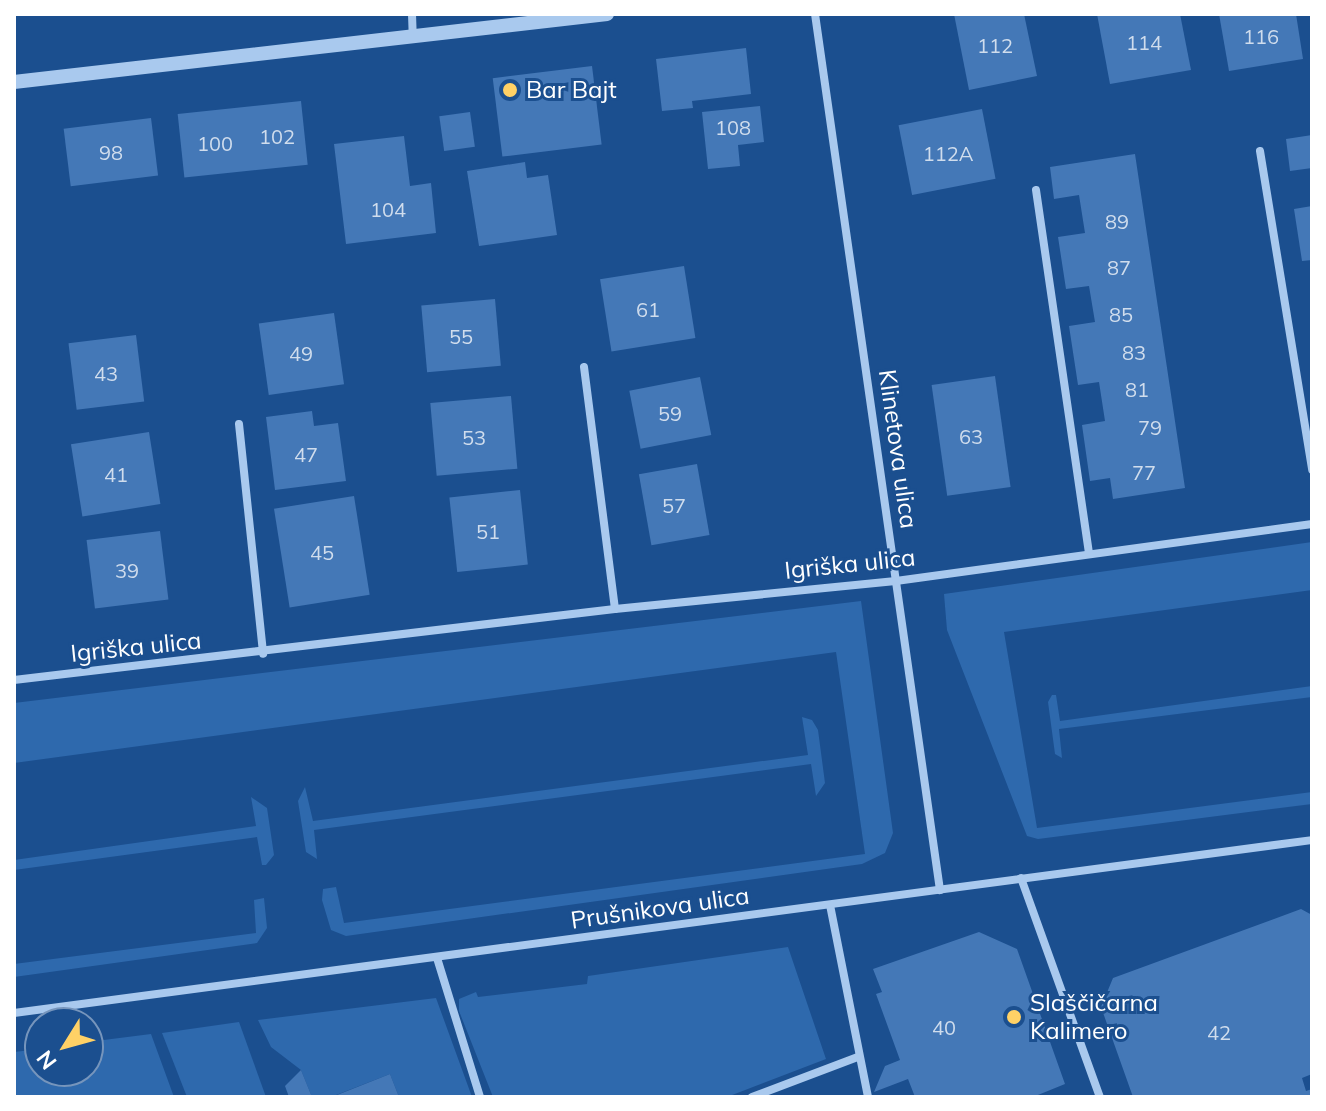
<!DOCTYPE html>
<meta charset="utf-8">
<style>
body{margin:0}
#map{position:relative;width:1326px;height:1111px;overflow:hidden;background:#1b4f8f;font-family:Mulish,sans-serif}
div>[style]{position:absolute}
[style*='--x']{left:calc(var(--x)*1px);top:calc(var(--y)*1px);width:calc(var(--w)*1px);rotate:calc(var(--a)*1deg)}
.green>*{inset:0;background:#2e69ad}
.building>*{inset:0;background:#4478b7;transform-origin:0 0}
.minor>*{height:8px;margin:-4px;padding:0 4px;transform-origin:4px;border-radius:4px;background:#a9c9ee}
.tertiary>*{height:14px;margin:-7px;padding:0 7px;transform-origin:7px;border-radius:7px;background:#a9c9ee}
.dots>*{width:22px;height:22px;translate:-50% -50%;box-sizing:border-box;border:4px solid #1b4f8f;border-radius:50%}
span{translate:-50% -50%;white-space:nowrap;text-align:center;line-height:1.15;-webkit-text-stroke:6px #1b4f8f;paint-order:stroke}
.number-label{font-size:20px;color:#d0dded}
.number-label span{-webkit-text-stroke-width:0}
.poi-label{font-size:24px;color:#fff}
.left{translate:0 -50%;text-align:left}
.street-label{font-size:24px;color:#fff}
.frame{position:absolute;inset:0;border:16px solid #fff;pointer-events:none}
.north{position:absolute;left:24px;top:1007px;width:80px;height:80px;box-sizing:border-box;background:#1b4f8f;border:2px solid #7695bc;border-radius:50%;rotate:233deg;font-size:22px;font-weight:700;line-height:32px;text-align:center;color:#fff}
.north::after{content:'';display:block;margin:auto;width:28px;height:36px;background:#ffd166;clip-path:polygon(50% 0,100% 100%,50% 72%,0 100%)}
</style>
<div id="map">
<div class="green">
<i style="clip-path:polygon(1312px 542px,1312px 590px,1004px 632px,1037px 828px,1312px 792px,1312px 804px,1038px 839px,1027px 836px,947px 630px,944px 594px)"></i>
<i style="clip-path:polygon(861px 601px,893px 833px,885px 853px,862px 864px,346px 936px,331px 930px,322px 900px,323px 889px,336px 887px,344px 923px,865px 854px,836px 652px,14px 763px,14px 703px)"></i>
<i style="clip-path:polygon(1312px 686px,1312px 697px,1059px 729px,1062px 758px,1055px 754px,1048px 702px,1052px 695px,1056px 695px,1060px 721px)"></i>
<i style="clip-path:polygon(802px 717px,812px 720px,818px 730px,825px 783px,816px 796px,811px 764px,314px 830px,317px 859px,306px 852px,298px 801px,305px 787px,313px 821px,808px 755px)"></i>
<i style="clip-path:polygon(251px 797px,267px 808px,274px 855px,266px 865px,262px 865px,257px 837px,14px 870px,14px 860px,256px 826px)"></i>
<i style="clip-path:polygon(264px 898px,267px 928px,257px 943px,14px 977px,14px 964px,256px 933px,254px 900px)"></i>
<i style="clip-path:polygon(788px 947px,826px 1059px,727px 1097px,493px 1097px,459px 1011px,459px 999px,476px 992px,478px 997px,587px 984px,588px 976px)"></i>
<i style="clip-path:polygon(436px 998px,472px 1097px,399px 1097px,390px 1074px,331px 1097px,312px 1097px,301px 1070px,271px 1047px,258px 1020px)"></i>
<i style="clip-path:polygon(239px 1022px,266px 1097px,187px 1097px,162px 1033px)"></i>
<i style="clip-path:polygon(151px 1034px,174px 1097px,14px 1097px,14px 1052px,40px 1049px,40px 1071px,88px 1071px,88px 1042px)"></i>
</div>
<div class="building">
<i style="clip-path:polygon(954px 14px,1024px 14px,1037px 76px,969px 90px)"></i>
<i style="clip-path:polygon(1097px 14px,1180px 14px,1191px 70px,1110px 84px)"></i>
<i style="clip-path:polygon(1219px 14px,1296px 14px,1303px 59px,1229px 71px)"></i>
<i style="clip-path:polygon(746px 48px,751px 94px,692px 101px,693px 108px,662px 111px,656px 59px)"></i>
<i style="left:592px;top:66px;width:79px;height:100px;rotate:83deg"></i>
<i style="left:301px;top:101px;width:64px;height:124px;rotate:84deg"></i>
<i style="clip-path:polygon(760px 106px,764px 142px,738px 145px,740px 166px,708px 169px,702px 112px)"></i>
<i style="left:982px;top:109px;width:71px;height:85px;rotate:79deg"></i>
<i style="left:470px;top:112px;width:35px;height:31px;rotate:82deg"></i>
<i style="left:151px;top:118px;width:58px;height:88px;rotate:83deg"></i>
<i style="clip-path:polygon(1312px 135px,1312px 168px,1290px 171px,1286px 139px)"></i>
<i style="clip-path:polygon(404px 136px,410px 186px,431px 183px,436px 233px,346px 244px,334px 144px)"></i>
<i style="clip-path:polygon(1135px 154px,1185px 488px,1113px 499px,1110px 478px,1090px 481px,1082px 425px,1105px 421px,1099px 382px,1078px 385px,1069px 326px,1095px 322px,1089px 286px,1066px 289px,1058px 237px,1085px 233px,1079px 195px,1054px 199px,1050px 167px)"></i>
<i style="clip-path:polygon(525px 162px,527px 178px,548px 175px,557px 235px,479px 246px,467px 171px)"></i>
<i style="clip-path:polygon(1312px 206px,1312px 260px,1302px 261px,1294px 209px)"></i>
<i style="left:684px;top:266px;width:73px;height:85px;rotate:81deg"></i>
<i style="left:495px;top:299px;width:67px;height:74px;rotate:85deg"></i>
<i style="left:334px;top:313px;width:72px;height:76px;rotate:82deg"></i>
<i style="left:136px;top:335px;width:67px;height:68px;rotate:83deg"></i>
<i style="left:995px;top:376px;width:112px;height:64px;rotate:82deg"></i>
<i style="left:700px;top:377px;width:59px;height:72px;rotate:79deg"></i>
<i style="left:511px;top:396px;width:73px;height:81px;rotate:85deg"></i>
<i style="clip-path:polygon(312px 411px,314px 426px,338px 423px,346px 481px,275px 490px,266px 417px)"></i>
<i style="left:149px;top:432px;width:73px;height:79px;rotate:81deg"></i>
<i style="left:697px;top:464px;width:72px;height:59px;rotate:80deg"></i>
<i style="left:520px;top:490px;width:75px;height:71px;rotate:84deg"></i>
<i style="left:354px;top:496px;width:100px;height:81px;rotate:81deg"></i>
<i style="left:160px;top:531px;width:69px;height:74px;rotate:83deg"></i>
<i style="clip-path:polygon(1301px 909px,1312px 915px,1312px 1074px,1302px 1078px,1306px 1091px,1312px 1089px,1312px 1097px,1133px 1097px,1101px 1007px,1113px 978px)"></i>
<i style="clip-path:polygon(979px 932px,1017px 949px,1065px 1084px,1033px 1097px,915px 1097px,908px 1079px,874px 1092px,885px 1066px,900px 1060px,876px 994px,882px 992px,873px 969px)"></i>
<i style="clip-path:polygon(301px 1070px,312px 1097px,289px 1097px,285px 1086px)"></i>
<i style="clip-path:polygon(390px 1074px,399px 1097px,332px 1097px)"></i>
</div>
<div class="minor">
<i style="--x:412;--y:14;--w:23;--a:88"></i>
<i style="--x:815;--y:14;--w:885;--a:81.88"></i>
<i style="--x:1260;--y:151;--w:323;--a:80.7"></i>
<i style="--x:1036;--y:190;--w:367;--a:81.7"></i>
<i style="--x:584;--y:367;--w:244;--a:82.7"></i>
<i style="--x:239;--y:424;--w:231;--a:84"></i>
<i style="--x:14;--y:680;--w:605;--a:-6.74"></i>
<i style="--x:615;--y:609;--w:282;--a:-5.7"></i>
<i style="--x:896;--y:581;--w:420;--a:-7.8"></i>
<i style="--x:1021;--y:878;--w:233;--a:70.2"></i>
<i style="--x:830;--y:905;--w:196;--a:78.8"></i>
<i style="--x:437;--y:958;--w:145;--a:72.8"></i>
<i style="--x:14;--y:1013;--w:1309;--a:-7.59"></i>
<i style="--x:752;--y:1097;--w:113;--a:-20.7"></i>
</div>
<div class="tertiary">
<i style="--x:14;--y:82;--w:597;--a:-6.54"></i>
</div>
<div class="dots">
<i style="left:510px;top:90px;background:#ffd166"></i>
<i style="left:1014px;top:1017px;background:#ffd166"></i>
</div>
<div class="number-label">
<span style="left:1261px;top:36px">116</span>
<span style="left:1144px;top:42px">114</span>
<span style="left:995px;top:45px">112</span>
<span style="left:733px;top:127px">108</span>
<span style="left:277px;top:136px">102</span>
<span style="left:215px;top:143px">100</span>
<span style="left:111px;top:152px">98</span>
<span style="left:948px;top:153px">112A</span>
<span style="left:388px;top:209px">104</span>
<span style="left:1117px;top:221px">89</span>
<span style="left:1119px;top:267px">87</span>
<span style="left:648px;top:309px">61</span>
<span style="left:1121px;top:314px">85</span>
<span style="left:461px;top:336px">55</span>
<span style="left:1134px;top:352px">83</span>
<span style="left:301px;top:353px">49</span>
<span style="left:106px;top:373px">43</span>
<span style="left:1137px;top:389px">81</span>
<span style="left:670px;top:413px">59</span>
<span style="left:1150px;top:427px">79</span>
<span style="left:971px;top:436px">63</span>
<span style="left:474px;top:437px">53</span>
<span style="left:306px;top:454px">47</span>
<span style="left:1144px;top:472px">77</span>
<span style="left:116px;top:474px">41</span>
<span style="left:674px;top:505px">57</span>
<span style="left:488px;top:531px">51</span>
<span style="left:322px;top:552px">45</span>
<span style="left:127px;top:570px">39</span>
<span style="left:944px;top:1027px">40</span>
<span style="left:1219px;top:1032px">42</span>
</div>
<div class="poi-label">
<span class="left" style="left:526px;top:90px">Bar Bajt</span>
<span class="left" style="left:1030px;top:1017px">Slaščičarna<br>Kalimero</span>
</div>
<div class="street-label">
<span style="left:898px;top:449px;rotate:82deg">Klinetova ulica</span>
<span style="left:850px;top:564px;rotate:-6deg">Igriška ulica</span>
<span style="left:136px;top:647px;rotate:-6deg">Igriška ulica</span>
<span style="left:660px;top:908px;rotate:-8deg">Prušnikova ulica</span>
</div>
<div class="frame"></div>
<div class="north">N</div>
</div>
